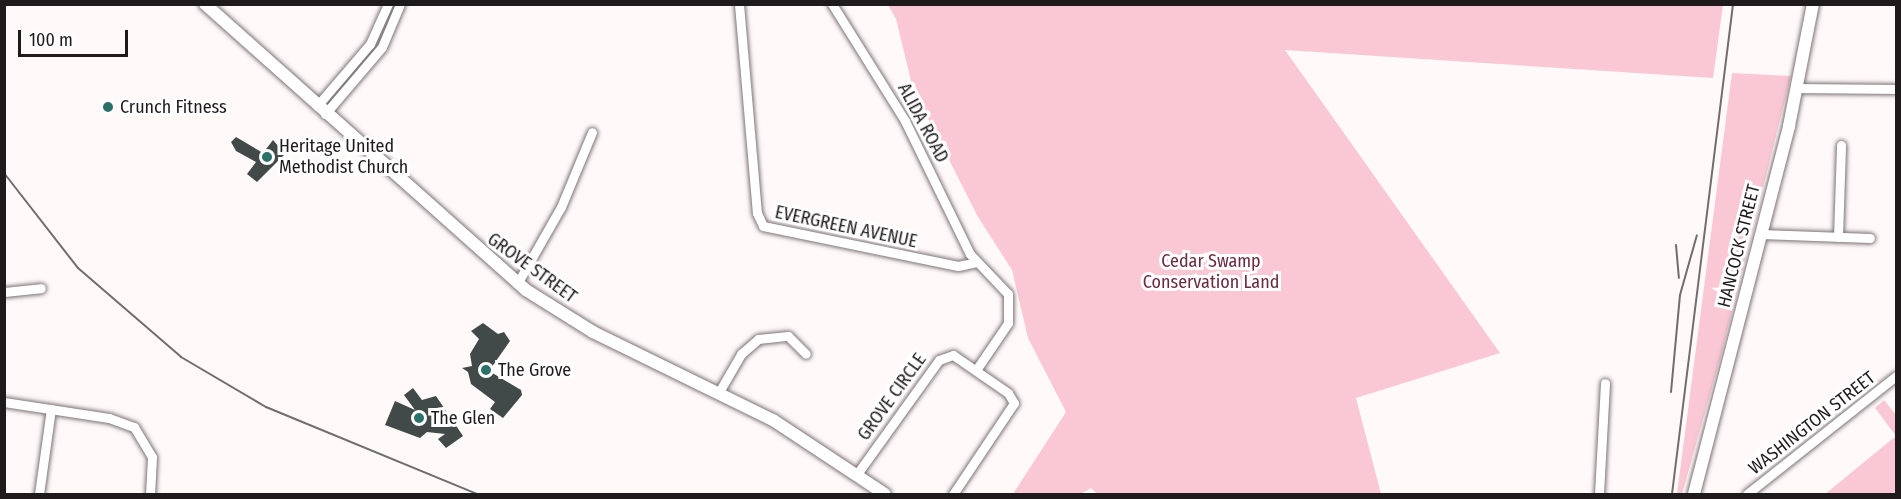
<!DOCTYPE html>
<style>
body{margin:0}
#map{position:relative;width:1901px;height:499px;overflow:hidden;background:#fff9fa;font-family:"Fira Sans Condensed",sans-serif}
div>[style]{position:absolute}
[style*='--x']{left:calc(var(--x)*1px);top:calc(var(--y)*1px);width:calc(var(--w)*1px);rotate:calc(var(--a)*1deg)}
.green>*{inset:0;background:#fac8d4}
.building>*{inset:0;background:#414a48}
.roads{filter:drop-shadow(0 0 2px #7d7476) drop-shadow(0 0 2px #7d7476)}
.minor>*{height:9px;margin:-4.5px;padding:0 4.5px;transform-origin:4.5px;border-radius:4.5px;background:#fff}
.secondary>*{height:12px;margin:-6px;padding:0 6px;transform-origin:6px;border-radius:6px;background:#fff}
.rail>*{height:2px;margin:-1px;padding:0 1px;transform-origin:1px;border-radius:1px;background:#716c6d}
.dots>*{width:16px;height:16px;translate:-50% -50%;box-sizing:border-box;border:3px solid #fff;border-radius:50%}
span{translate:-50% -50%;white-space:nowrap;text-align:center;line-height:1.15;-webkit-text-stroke:6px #fff;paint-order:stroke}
.poi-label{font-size:18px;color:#1f1b1c}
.left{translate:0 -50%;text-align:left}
.street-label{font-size:18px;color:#1f1b1c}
.park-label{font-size:18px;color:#6a2b3f}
.frame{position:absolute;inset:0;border:6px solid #1f1b1c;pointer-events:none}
.scale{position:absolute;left:18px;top:30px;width:110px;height:27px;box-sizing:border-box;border:3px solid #1f1b1c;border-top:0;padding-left:8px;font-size:18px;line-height:21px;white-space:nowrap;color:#1f1b1c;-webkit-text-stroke:4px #fff;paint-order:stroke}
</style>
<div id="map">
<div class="green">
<i style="clip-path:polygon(888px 5px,1723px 5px,1713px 78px,1285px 50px,1500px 353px,1356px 398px,1381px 494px,1097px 494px,1091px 488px,1081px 494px,1013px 494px,1066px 412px,1028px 338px,1012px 270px,978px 217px,913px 89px,896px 19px)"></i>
<i style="clip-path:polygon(1732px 73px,1791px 76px,1720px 359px,1682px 494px,1677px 494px)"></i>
<i style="clip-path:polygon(1884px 400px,1896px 415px,1896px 494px,1825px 494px,1896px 436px,1875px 408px)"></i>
</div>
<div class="building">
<i style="clip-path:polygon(236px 137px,263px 153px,273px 140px,285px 154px,257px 182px,247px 174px,256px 162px,236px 151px,231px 142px)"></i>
<i style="clip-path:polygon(483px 323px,498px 334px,504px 332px,510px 341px,489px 371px,521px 390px,522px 395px,503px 418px,490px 409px,495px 402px,471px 384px,468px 372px,462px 368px,472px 366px,470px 354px,479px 339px,471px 331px)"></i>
<i style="clip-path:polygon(413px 388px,422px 400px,436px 396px,463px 436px,446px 448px,438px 439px,445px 434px,427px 432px,420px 438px,385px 425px,395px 401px,415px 410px,404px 395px)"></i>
</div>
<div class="roads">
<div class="minor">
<i style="--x:739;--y:4;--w:210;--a:85.1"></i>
<i style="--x:757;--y:213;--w:14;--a:65"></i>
<i style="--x:763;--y:226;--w:199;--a:11.6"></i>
<i style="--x:958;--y:266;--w:19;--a:-12"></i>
<i style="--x:832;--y:4;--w:138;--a:58"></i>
<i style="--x:905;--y:121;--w:148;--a:64"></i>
<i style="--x:970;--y:254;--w:55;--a:46.5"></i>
<i style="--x:1008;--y:294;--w:29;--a:90"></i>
<i style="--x:1008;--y:323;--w:57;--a:124.2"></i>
<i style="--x:1797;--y:88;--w:99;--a:0.6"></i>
<i style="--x:317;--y:106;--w:82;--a:-49.5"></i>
<i style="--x:370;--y:44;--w:44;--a:-65.8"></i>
<i style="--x:325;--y:114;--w:88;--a:-49.6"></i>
<i style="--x:382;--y:47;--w:47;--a:-67.3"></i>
<i style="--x:1761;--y:234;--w:109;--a:2.1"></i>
<i style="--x:1838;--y:237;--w:92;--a:-88.1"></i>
<i style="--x:517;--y:284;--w:89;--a:-60.3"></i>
<i style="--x:561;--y:207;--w:81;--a:-67.5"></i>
<i style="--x:4;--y:292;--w:37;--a:-6"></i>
<i style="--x:719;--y:392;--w:44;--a:-59.9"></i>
<i style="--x:741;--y:354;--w:23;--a:-41"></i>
<i style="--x:758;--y:339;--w:30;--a:-6"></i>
<i style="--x:788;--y:336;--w:25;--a:45"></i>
<i style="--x:4;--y:402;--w:106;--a:8.7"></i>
<i style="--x:109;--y:418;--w:27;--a:20"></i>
<i style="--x:134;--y:427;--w:35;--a:59"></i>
<i style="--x:152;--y:457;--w:37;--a:93"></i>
<i style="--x:857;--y:474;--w:140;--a:-54.3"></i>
<i style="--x:939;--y:360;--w:15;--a:-20"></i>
<i style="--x:953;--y:355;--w:67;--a:34.6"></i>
<i style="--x:1008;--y:393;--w:12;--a:59"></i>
<i style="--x:1014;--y:403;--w:110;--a:123.8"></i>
<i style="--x:39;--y:494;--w:86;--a:-82"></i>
<i style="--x:1599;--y:494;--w:111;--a:-86.9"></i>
<i style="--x:1747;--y:494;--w:190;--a:-38.4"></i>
</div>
<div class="secondary">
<i style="--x:205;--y:4;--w:430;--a:41.7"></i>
<i style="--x:526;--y:290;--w:79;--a:32.1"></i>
<i style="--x:593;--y:332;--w:200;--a:26.1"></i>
<i style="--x:773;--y:420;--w:134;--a:33.5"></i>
<i style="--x:1694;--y:494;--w:380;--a:-75.5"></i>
<i style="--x:1789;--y:126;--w:124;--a:-78.9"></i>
</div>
</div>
<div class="rail">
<i style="--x:4;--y:173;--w:120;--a:52.1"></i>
<i style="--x:78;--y:268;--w:136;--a:40.8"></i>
<i style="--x:181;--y:357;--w:99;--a:30.5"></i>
<i style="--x:266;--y:407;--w:228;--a:22.4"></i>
<i style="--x:1676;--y:245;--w:33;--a:85"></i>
<i style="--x:1671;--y:392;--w:97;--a:-84.7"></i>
<i style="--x:1680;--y:295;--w:62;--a:-74.2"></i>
<i style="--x:1672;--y:494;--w:494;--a:-82.9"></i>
</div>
<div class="dots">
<i style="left:108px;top:107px;background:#2a7169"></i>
<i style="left:267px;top:157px;background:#2a7169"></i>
<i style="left:486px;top:370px;background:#2a7169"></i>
<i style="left:419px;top:418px;background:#2a7169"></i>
</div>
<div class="poi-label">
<span class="left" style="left:120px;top:107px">Crunch Fitness</span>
<span class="left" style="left:279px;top:157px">Heritage United<br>Methodist Church</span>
<span class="left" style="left:498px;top:370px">The Grove</span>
<span class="left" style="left:431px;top:418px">The Glen</span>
</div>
<div class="street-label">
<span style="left:923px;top:123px;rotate:62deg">ALIDA ROAD</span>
<span style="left:846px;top:227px;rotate:12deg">EVERGREEN AVENUE</span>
<span style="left:1739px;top:246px;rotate:-76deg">HANCOCK STREET</span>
<span style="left:532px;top:268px;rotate:36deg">GROVE STREET</span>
<span style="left:892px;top:397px;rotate:-54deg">GROVE CIRCLE</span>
<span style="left:1812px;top:423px;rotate:-38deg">WASHINGTON STREET</span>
</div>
<div class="park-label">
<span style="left:1211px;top:272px">Cedar Swamp<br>Conservation Land</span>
</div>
<div class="frame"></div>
<div class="scale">100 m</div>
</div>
